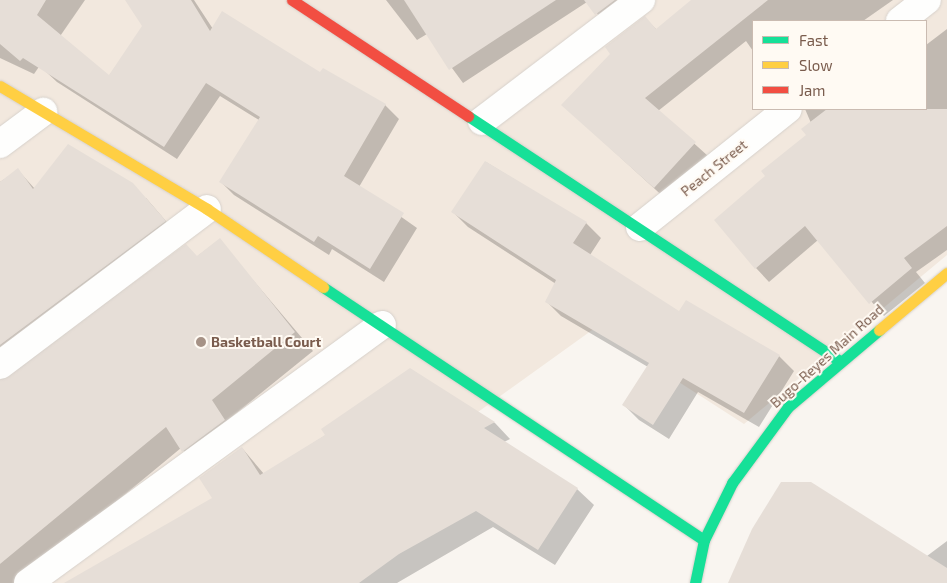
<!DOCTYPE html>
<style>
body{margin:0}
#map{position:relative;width:947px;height:583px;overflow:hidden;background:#f9f5f0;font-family:"Exo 2",sans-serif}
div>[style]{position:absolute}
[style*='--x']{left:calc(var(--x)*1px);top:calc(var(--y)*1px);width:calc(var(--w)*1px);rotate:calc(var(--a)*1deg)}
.residential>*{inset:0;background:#f2e8de}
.shadow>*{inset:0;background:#0003}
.building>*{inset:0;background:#e6ded7}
.roads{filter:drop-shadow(0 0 1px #d7d1cb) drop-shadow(0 0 1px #d7d1cb)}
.street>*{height:28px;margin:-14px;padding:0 14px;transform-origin:14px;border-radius:14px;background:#fefefd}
.fast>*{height:11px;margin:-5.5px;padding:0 5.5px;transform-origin:5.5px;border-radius:5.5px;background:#16e098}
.slow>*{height:11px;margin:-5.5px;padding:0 5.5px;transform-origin:5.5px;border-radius:5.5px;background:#ffcf43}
.jam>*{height:11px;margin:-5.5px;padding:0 5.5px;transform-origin:5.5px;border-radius:5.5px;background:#f24e42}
.dots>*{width:14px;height:14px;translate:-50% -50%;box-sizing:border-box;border:2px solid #fffaf3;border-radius:50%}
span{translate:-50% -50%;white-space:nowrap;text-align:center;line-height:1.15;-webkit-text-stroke:4px #fffaf3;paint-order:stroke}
.street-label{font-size:14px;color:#7a5c4d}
.poi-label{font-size:14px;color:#7a5c4d;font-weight:700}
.left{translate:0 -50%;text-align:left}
.legend{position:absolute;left:752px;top:20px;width:175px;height:90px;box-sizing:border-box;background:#fffaf3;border:1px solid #cabbb1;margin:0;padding:6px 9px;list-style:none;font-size:15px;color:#7a5c4d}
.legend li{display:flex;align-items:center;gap:10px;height:25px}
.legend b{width:25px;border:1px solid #cabbb1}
</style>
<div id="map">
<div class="residential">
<i style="clip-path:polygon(evenodd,0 0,947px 0,947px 255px,744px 424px,595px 328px,240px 583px,0 583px,0 0,753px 21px,926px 21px,926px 109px,753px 109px,753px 21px)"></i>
</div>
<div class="shadow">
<i style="clip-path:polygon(0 0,85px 0,34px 74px,0 58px)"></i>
<i style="clip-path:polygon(148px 0,194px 0,213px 29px,321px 74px,385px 105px,399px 119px,359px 187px,417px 228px,384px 282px,332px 249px,329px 255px,234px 195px,221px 182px,259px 120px,220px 96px,177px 159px,57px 82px,43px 69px,109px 76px,144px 26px)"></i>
<i style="clip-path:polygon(386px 0,633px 0,610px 28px,587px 2px,463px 83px,427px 34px,417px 40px)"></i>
<i style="clip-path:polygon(693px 0,893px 0,863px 21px,753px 21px,753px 51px,746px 41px,658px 111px,708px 156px,668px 201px,563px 105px,645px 18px,657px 30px)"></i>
<i style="clip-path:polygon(947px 29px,947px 250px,916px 272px,925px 283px,884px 316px,818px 240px,769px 282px,756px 268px,767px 176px,807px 135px,811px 123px,805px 109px,926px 109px,926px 45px)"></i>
<i style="clip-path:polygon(486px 162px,586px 223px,601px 238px,590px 255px,679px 313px,779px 356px,794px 371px,759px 427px,698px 392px,669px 439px,639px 420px,624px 405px,648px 367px,561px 316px,546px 301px,556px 284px,468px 227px,453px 212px)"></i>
<i style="clip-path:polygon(18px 170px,35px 189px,146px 198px,178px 235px,0 355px,0 182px)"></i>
<i style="clip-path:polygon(219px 240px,313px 351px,229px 419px,242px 439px,201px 469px,181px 448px,18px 583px,0 583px,0 404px)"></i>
<i style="clip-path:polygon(410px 369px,495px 423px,510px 439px,504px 442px,577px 489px,594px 505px,555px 565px,493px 527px,397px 583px,66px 583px,214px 499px,242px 448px,264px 474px,326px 435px)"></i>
<i style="clip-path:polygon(947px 541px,947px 583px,730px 583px,927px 556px)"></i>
</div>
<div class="building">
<i style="clip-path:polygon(0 0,46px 0,37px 15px,109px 75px,142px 26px,125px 0,191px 0,210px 31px,222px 11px,320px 72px,323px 68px,386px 104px,344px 176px,404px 213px,370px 269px,318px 236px,314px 242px,219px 182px,260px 117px,206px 83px,164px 147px,23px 58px,20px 61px,0 44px)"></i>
<i style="clip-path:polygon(404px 0,556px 0,449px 70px)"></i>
<i style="clip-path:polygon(584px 0,615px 0,595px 15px)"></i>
<i style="clip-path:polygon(691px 0,768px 0,645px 98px,696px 142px,654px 188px,561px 105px,610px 54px,605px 47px,645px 16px,656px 29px)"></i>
<i style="clip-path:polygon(827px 109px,947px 109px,947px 226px,904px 258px,912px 268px,869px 304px,805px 226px,755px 269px,714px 220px,765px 176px,761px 171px,806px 135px,801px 129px)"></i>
<i style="clip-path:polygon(68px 144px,133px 183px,166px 221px,0 345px,0 182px,18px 168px,33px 189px)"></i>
<i style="clip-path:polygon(485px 161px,587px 222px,573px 243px,679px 311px,686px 300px,780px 355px,744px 413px,683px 378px,653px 425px,622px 405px,649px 363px,545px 302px,556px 280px,451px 212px)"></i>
<i style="clip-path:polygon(220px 238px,295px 332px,212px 400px,225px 420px,182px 452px,166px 427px,0 564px,0 380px,186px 244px,197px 256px)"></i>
<i style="clip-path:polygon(410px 368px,495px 422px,484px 428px,578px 488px,538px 550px,476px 511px,399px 554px,359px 583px,64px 583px,212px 498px,199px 478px,242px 447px,260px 475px,325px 435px,321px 429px)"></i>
<i style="clip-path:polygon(781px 482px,811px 482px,947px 568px,947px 583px,728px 583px,752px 529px)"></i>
</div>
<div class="roads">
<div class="street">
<i style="--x:900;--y:21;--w:34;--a:-38"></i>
<i style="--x:482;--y:121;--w:200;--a:-37.3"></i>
<i style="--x:0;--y:144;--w:54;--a:-36.7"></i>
<i style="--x:640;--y:227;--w:189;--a:-38.6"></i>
<i style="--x:0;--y:365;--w:259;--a:-37"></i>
<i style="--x:28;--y:583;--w:438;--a:-36.1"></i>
</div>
<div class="fast">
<i style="--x:468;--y:116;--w:445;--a:33.4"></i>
<i style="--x:323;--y:287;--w:457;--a:33.6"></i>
<i style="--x:695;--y:583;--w:44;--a:-78.2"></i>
<i style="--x:704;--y:540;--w:64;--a:-63.8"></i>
<i style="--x:732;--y:483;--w:94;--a:-53.6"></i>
<i style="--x:788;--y:407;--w:119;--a:-40.2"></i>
</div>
<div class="slow">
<i style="--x:0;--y:86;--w:241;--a:30.7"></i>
<i style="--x:207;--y:209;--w:140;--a:33.9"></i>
<i style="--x:879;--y:330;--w:89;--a:-40"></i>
</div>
<div class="jam">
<i style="--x:292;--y:0;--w:211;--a:33.4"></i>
</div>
</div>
<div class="dots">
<i style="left:201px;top:342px;background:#a69286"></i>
</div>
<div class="street-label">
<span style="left:714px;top:168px;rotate:-39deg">Peach Street</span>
<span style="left:827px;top:356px;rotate:-42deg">Bugo-Reyes Main Road</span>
</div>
<div class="poi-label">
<span class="left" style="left:211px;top:342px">Basketball Court</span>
</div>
<ul class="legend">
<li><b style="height:6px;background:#16e098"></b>Fast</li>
<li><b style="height:6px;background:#ffcf43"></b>Slow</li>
<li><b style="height:6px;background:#f24e42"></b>Jam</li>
</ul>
</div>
